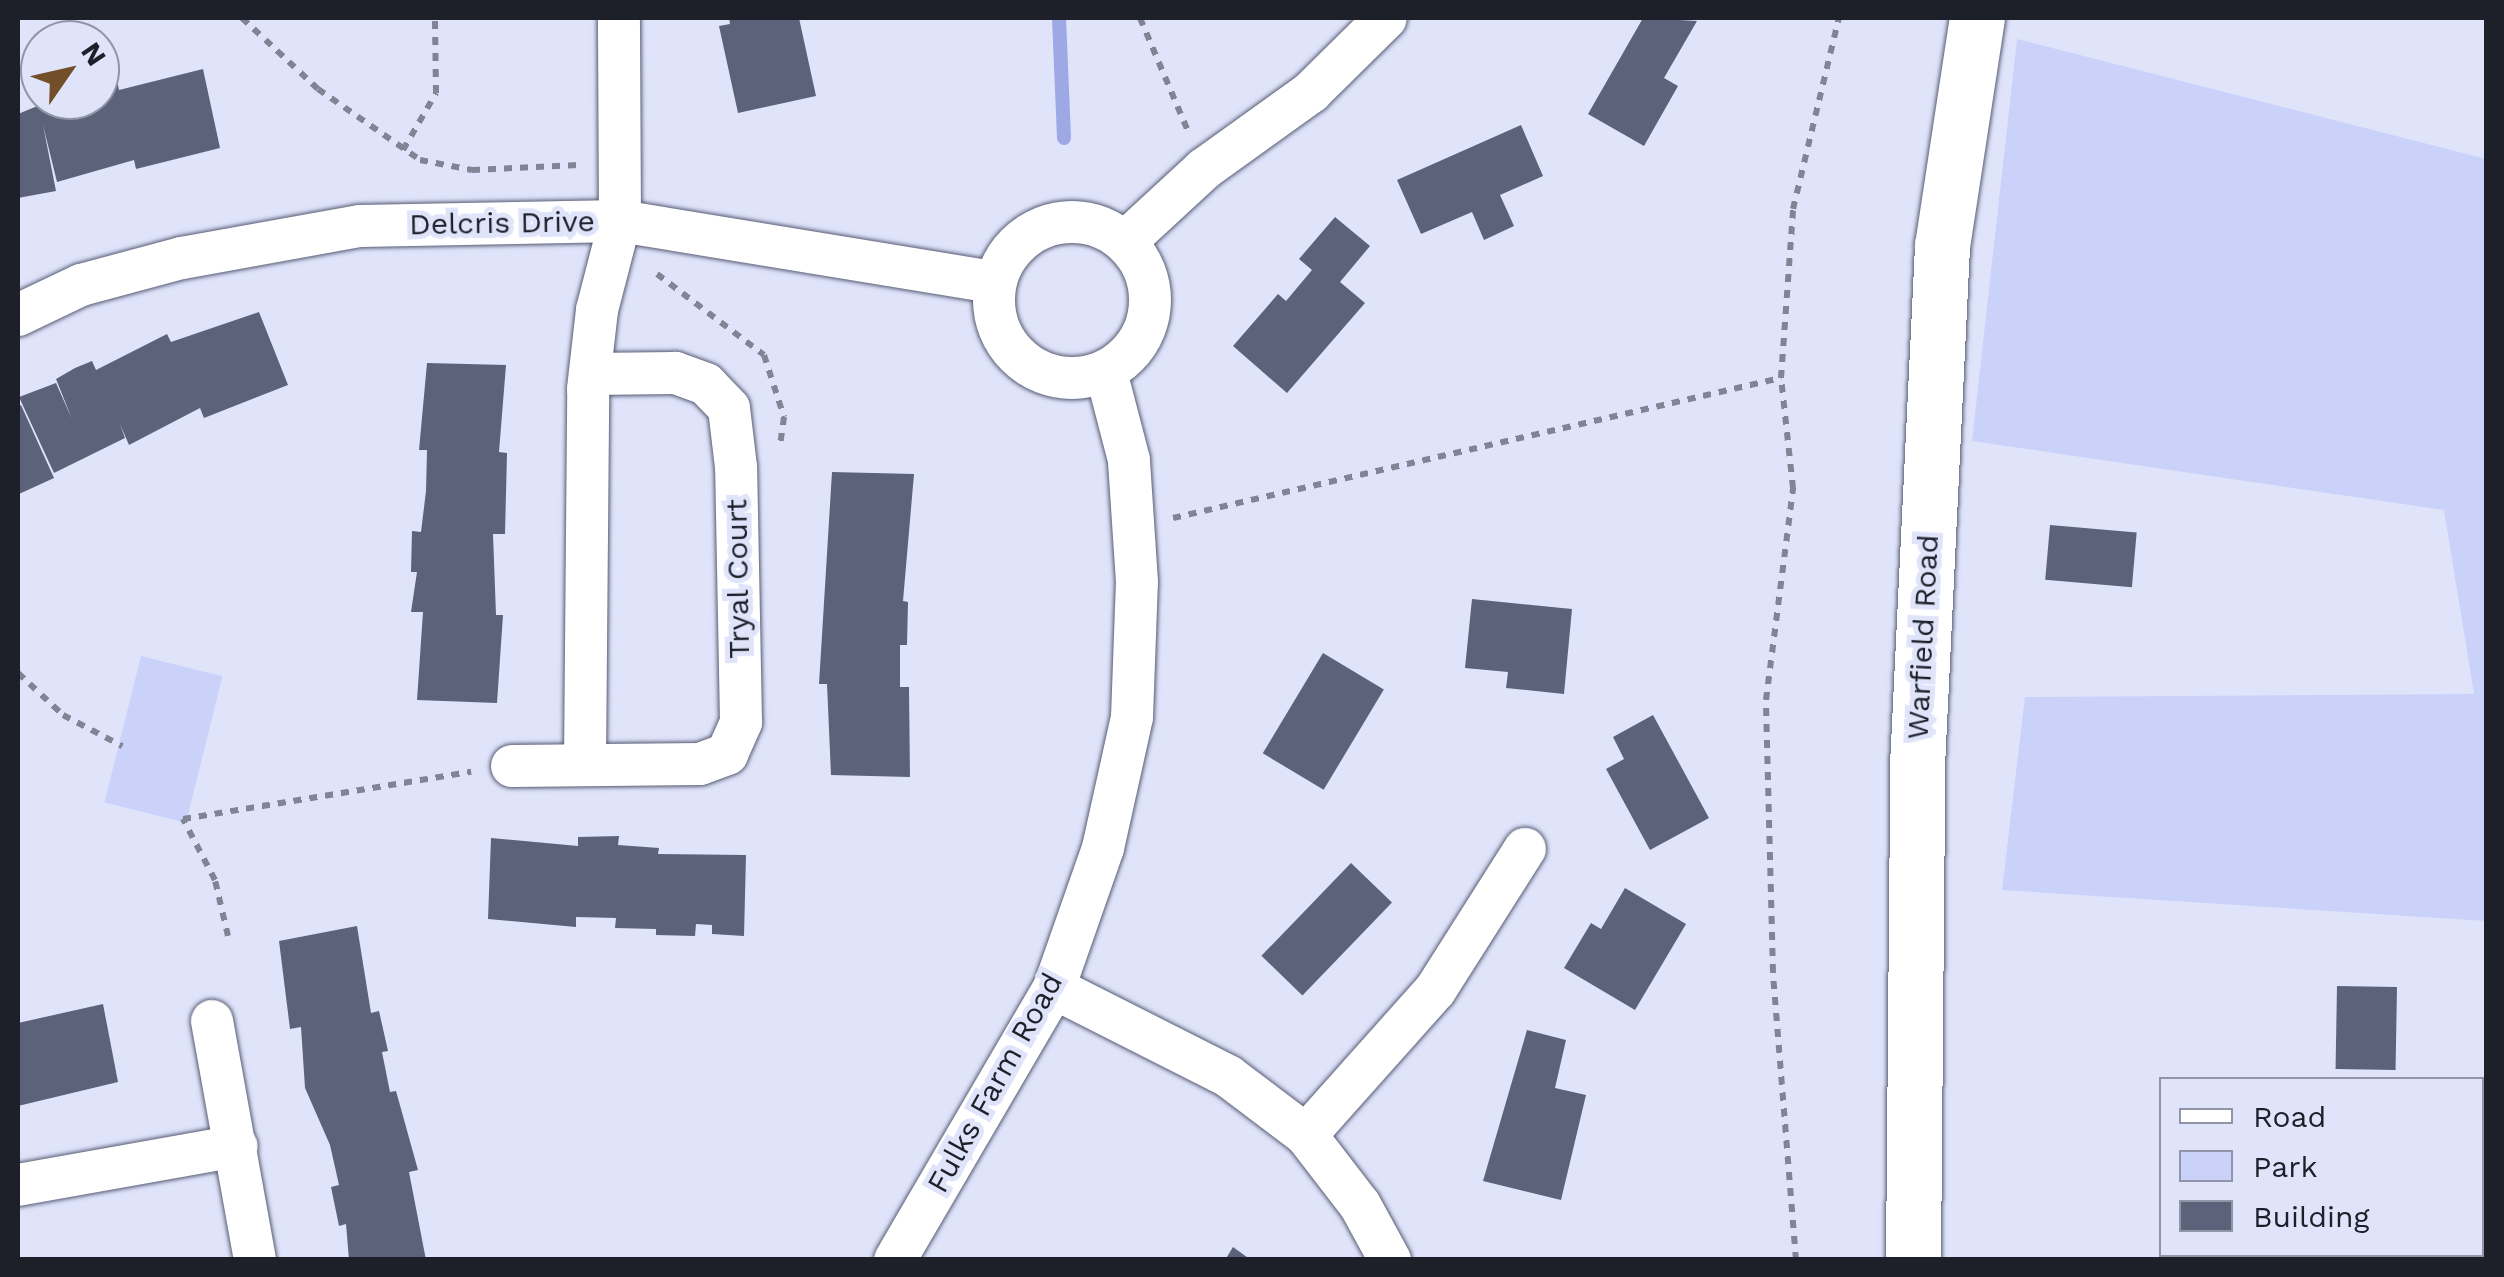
<!DOCTYPE html>
<style>
body{margin:0}
#map{position:relative;width:2504px;height:1277px;overflow:hidden;background:#dfe4fb;font-family:"Work Sans",sans-serif}
div>[style]{position:absolute}
[style*='--x']{left:calc(var(--x)*1px);top:calc(var(--y)*1px);width:calc(var(--w)*1px);rotate:calc(var(--a)*1deg)}
.green>*{inset:0;background:#cad2fa;transform-origin:0 0}
.stream>*{height:14px;margin:-7px;padding:0 7px;transform-origin:7px;border-radius:7px;background:#9da8e4}
.building>*{inset:0;background:#5d627b;transform-origin:0 0}
.path>*{height:6px;margin-top:-3px;transform-origin:0;background:repeating-linear-gradient(90deg,#818495 0 8px,transparent 0 16px)}
.roads{filter:drop-shadow(0 0 2px #575c74) drop-shadow(0 0 2px #575c74)}
.street>*{height:42px;margin:-21px;padding:0 21px;transform-origin:21px;border-radius:21px;background:#fff}
.street>.ring{margin:-21px;padding:0;box-sizing:content-box;background:none;border:42px solid #fff;border-radius:50%}
.secondary>*{height:55px;margin:-27.5px;padding:0 27.5px;transform-origin:27.5px;border-radius:27.5px;background:#fff}
span{translate:-50% -50%;white-space:nowrap;text-align:center;line-height:1.15;-webkit-text-stroke:10px #dfe4fb;paint-order:stroke}
.street-label{font-size:30px;color:#1d1f29}
.frame{position:absolute;inset:0;border:20px solid #1d1f29;pointer-events:none}
.legend{position:absolute;left:2159px;top:1077px;width:325px;height:180px;box-sizing:border-box;background:#dfe4fb;border:2px solid #9195a7;margin:0;padding:12px 18px;list-style:none;font-size:30px;color:#1d1f29}
.legend li{display:flex;align-items:center;gap:20px;height:50px}
.legend b{width:50px;border:2px solid #9195a7}
.north{position:absolute;left:20px;top:20px;width:100px;height:100px;box-sizing:border-box;background:#dfe4fb;border:2px solid #9195a7;border-radius:50%;rotate:56deg;font-size:28px;font-weight:700;line-height:40px;text-align:center;color:#1d1f29}
.north::after{content:'';display:block;margin:auto;width:35px;height:45px;background:#724e29;clip-path:polygon(50% 0,100% 100%,50% 72%,0 100%)}
</style>
<div id="map">
<div class="green">
<i style="clip-path:polygon(2017px 39px,2486px 159px,2486px 921px,2002px 890px,2025px 697px,2474px 694px,2444px 510px,1972px 441px)"></i>
<i style="left:141px;top:656px;width:84px;height:151px;rotate:14deg"></i>
</div>
<div class="stream">
<i style="--x:1059;--y:18;--w:120;--a:87.6"></i>
</div>
<div class="building">
<i style="clip-path:polygon(729px 18px,799px 18px,816px 96px,738px 113px,719px 26px,730px 24px)"></i>
<i style="clip-path:polygon(1643px 18px,1697px 21px,1664px 78px,1678px 86px,1644px 146px,1588px 114px)"></i>
<i style="clip-path:polygon(203px 69px,220px 148px,136px 169px,134px 160px,57px 182px,43px 125px,56px 191px,18px 198px,18px 114px,52px 100px,100px 100px,100px 83px,117px 80px,119px 90px)"></i>
<i style="clip-path:polygon(1521px 125px,1543px 176px,1500px 195px,1514px 226px,1484px 240px,1472px 212px,1421px 234px,1397px 180px)"></i>
<i style="clip-path:polygon(1335px 217px,1370px 246px,1340px 282px,1365px 303px,1287px 393px,1233px 346px,1278px 294px,1286px 301px,1312px 270px,1299px 259px)"></i>
<i style="clip-path:polygon(259px 312px,288px 385px,204px 418px,200px 408px,129px 445px,120px 424px,125px 438px,54px 473px,19px 397px,56px 383px,72px 419px,56px 379px,75px 368px,92px 361px,96px 370px,167px 334px,171px 342px)"></i>
<i style="clip-path:polygon(427px 363px,506px 365px,499px 452px,507px 453px,505px 534px,493px 534px,496px 615px,503px 615px,497px 703px,417px 700px,423px 612px,411px 612px,417px 572px,411px 572px,412px 531px,421px 532px,426px 491px,427px 450px,419px 450px)"></i>
<i style="clip-path:polygon(21px 405px,54px 478px,19px 494px,18px 407px)"></i>
<i style="clip-path:polygon(832px 472px,914px 474px,903px 601px,908px 602px,907px 645px,900px 645px,900px 687px,909px 687px,910px 777px,831px 775px,827px 684px,819px 684px)"></i>
<i style="left:2050px;top:525px;width:87px;height:55px;rotate:5deg"></i>
<i style="clip-path:polygon(1472px 599px,1572px 609px,1564px 694px,1506px 688px,1508px 672px,1465px 668px)"></i>
<i style="left:1323px;top:653px;width:71px;height:117px;rotate:31deg"></i>
<i style="clip-path:polygon(1653px 715px,1709px 818px,1650px 850px,1606px 769px,1624px 759px,1613px 737px)"></i>
<i style="clip-path:polygon(619px 836px,618px 845px,659px 848px,658px 854px,746px 855px,744px 936px,712px 934px,712px 925px,696px 924px,695px 936px,656px 935px,656px 929px,615px 928px,616px 918px,576px 917px,576px 927px,488px 919px,491px 838px,578px 846px,578px 837px)"></i>
<i style="left:1351px;top:863px;width:57px;height:129px;rotate:44deg"></i>
<i style="clip-path:polygon(1625px 888px,1686px 924px,1635px 1010px,1564px 968px,1591px 923px,1601px 929px)"></i>
<i style="clip-path:polygon(357px 926px,371px 1013px,379px 1011px,388px 1051px,382px 1052px,390px 1092px,396px 1091px,418px 1170px,409px 1172px,426px 1260px,349px 1260px,346px 1224px,339px 1226px,331px 1187px,339px 1185px,330px 1145px,305px 1088px,301px 1027px,290px 1029px,279px 941px)"></i>
<i style="left:2337px;top:986px;width:60px;height:83px;rotate:1deg"></i>
<i style="clip-path:polygon(103px 1004px,118px 1082px,18px 1106px,18px 1023px)"></i>
<i style="clip-path:polygon(1527px 1030px,1566px 1040px,1555px 1088px,1586px 1095px,1561px 1200px,1483px 1181px)"></i>
<i style="clip-path:polygon(1233px 1247px,1251px 1260px,1225px 1260px)"></i>
<i style="left:2326px;top:1254px;width:56px;height:6px"></i>
</div>
<div class="path">
<i style="--x:242;--y:18;--w:104;--a:43.1"></i>
<i style="--x:318;--y:89;--w:124;--a:34.8"></i>
<i style="--x:420;--y:160;--w:53;--a:10.9"></i>
<i style="--x:472;--y:170;--w:107;--a:-2.7"></i>
<i style="--x:1140;--y:18;--w:123;--a:67"></i>
<i style="--x:403;--y:150;--w:66;--a:-59.9"></i>
<i style="--x:436;--y:93;--w:75;--a:-90.8"></i>
<i style="--x:657;--y:274;--w:134;--a:37.1"></i>
<i style="--x:764;--y:355;--w:65;--a:72.1"></i>
<i style="--x:784;--y:417;--w:28;--a:98"></i>
<i style="--x:1173;--y:518;--w:624;--a:-12.97"></i>
<i style="--x:18;--y:673;--w:62;--a:43"></i>
<i style="--x:63;--y:715;--w:67;--a:27.7"></i>
<i style="--x:228;--y:936;--w:57;--a:-103.1"></i>
<i style="--x:215;--y:880;--w:69;--a:-117.7"></i>
<i style="--x:183;--y:819;--w:292;--a:-9.3"></i>
<i style="--x:1796;--y:1260;--w:289;--a:-94.6"></i>
<i style="--x:1773;--y:972;--w:272;--a:-91.5"></i>
<i style="--x:1766;--y:700;--w:214;--a:-82.7"></i>
<i style="--x:1793;--y:488;--w:111;--a:-96.2"></i>
<i style="--x:1781;--y:378;--w:169;--a:-85.9"></i>
<i style="--x:1793;--y:209;--w:196;--a:-76.5"></i>
</div>
<div class="roads">
<div class="street">
<i class="ring" style="left:994px;top:222px;width:114px;height:114px"></i>
<i style="--x:1125;--y:242;--w:108;--a:-42.7"></i>
<i style="--x:1204;--y:169;--w:132;--a:-35.7"></i>
<i style="--x:1311;--y:92;--w:105;--a:-44.6"></i>
<i style="--x:18;--y:315;--w:70;--a:-25.5"></i>
<i style="--x:81;--y:285;--w:105;--a:-15"></i>
<i style="--x:182;--y:258;--w:181;--a:-10.2"></i>
<i style="--x:360;--y:226;--w:260;--a:-1.1"></i>
<i style="--x:620;--y:221;--w:379;--a:9.3"></i>
<i style="--x:585;--y:763;--w:374;--a:-89.5"></i>
<i style="--x:588;--y:389;--w:80;--a:-83.5"></i>
<i style="--x:597;--y:310;--w:92;--a:-75.5"></i>
<i style="--x:620;--y:221;--w:203;--a:-90.3"></i>
<i style="--x:512;--y:766;--w:188;--a:-0.6"></i>
<i style="--x:700;--y:764;--w:29;--a:-20"></i>
<i style="--x:727;--y:754;--w:35;--a:-66"></i>
<i style="--x:741;--y:722;--w:255;--a:-91.1"></i>
<i style="--x:736;--y:467;--w:59;--a:-96.8"></i>
<i style="--x:729;--y:408;--w:33;--a:-134"></i>
<i style="--x:706;--y:384;--w:33;--a:-160"></i>
<i style="--x:675;--y:373;--w:85;--a:179.3"></i>
<i style="--x:1054;--y:988;--w:195;--a:26.8"></i>
<i style="--x:1228;--y:1076;--w:98;--a:37.1"></i>
<i style="--x:1306;--y:1135;--w:88;--a:52.4"></i>
<i style="--x:1360;--y:1205;--w:63;--a:61.4"></i>
<i style="--x:212;--y:1021;--w:243;--a:79.8"></i>
<i style="--x:1306;--y:1135;--w:195;--a:-48.3"></i>
<i style="--x:1436;--y:989;--w:166;--a:-57.6"></i>
<i style="--x:18;--y:1185;--w:222;--a:-10.1"></i>
<i style="--x:895;--y:1260;--w:315;--a:-59.7"></i>
<i style="--x:1054;--y:988;--w:148;--a:-70.7"></i>
<i style="--x:1103;--y:848;--w:134;--a:-77.5"></i>
<i style="--x:1132;--y:717;--w:135;--a:-87.9"></i>
<i style="--x:1137;--y:582;--w:122;--a:-93.8"></i>
<i style="--x:1129;--y:460;--w:91;--a:-104.6"></i>
</div>
<div class="secondary">
<i style="--x:1913;--y:1260;--w:495;--a:-89.5"></i>
<i style="--x:1917;--y:765;--w:520;--a:-87.24"></i>
<i style="--x:1942;--y:246;--w:231;--a:-81.3"></i>
</div>
</div>
<div class="street-label">
<span style="left:502px;top:223px;rotate:-1deg">Delcris Drive</span>
<span style="left:738px;top:579px;rotate:-91deg">Tryal Court</span>
<span style="left:1923px;top:637px;rotate:-87deg">Warfield Road</span>
<span style="left:995px;top:1083px;rotate:-61deg">Fulks Farm Road</span>
</div>
<div class="frame"></div>
<ul class="legend">
<li><b style="height:12px;background:#fff"></b>Road</li>
<li><b style="height:28px;background:#cad2fa"></b>Park</li>
<li><b style="height:28px;background:#5d627b"></b>Building</li>
</ul>
<div class="north">N</div>
</div>
